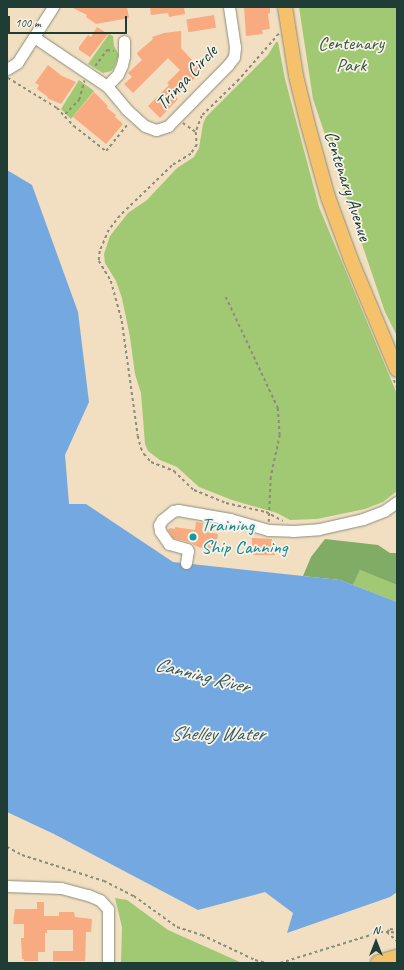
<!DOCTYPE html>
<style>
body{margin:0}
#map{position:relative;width:404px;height:970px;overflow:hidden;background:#f2dec0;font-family:Caveat,sans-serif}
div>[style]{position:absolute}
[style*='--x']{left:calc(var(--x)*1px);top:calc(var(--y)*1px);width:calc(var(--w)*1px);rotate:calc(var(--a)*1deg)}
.green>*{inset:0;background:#a1c873}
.forest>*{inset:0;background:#80ac65}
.water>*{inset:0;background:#74a8e0}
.building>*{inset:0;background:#f8ab81;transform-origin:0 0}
.path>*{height:1.5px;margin-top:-0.75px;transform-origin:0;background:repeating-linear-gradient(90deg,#888e7a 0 3px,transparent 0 6px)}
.roads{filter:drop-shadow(0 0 1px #888e7a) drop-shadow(0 0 1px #888e7a)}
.minor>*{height:11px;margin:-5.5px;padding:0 5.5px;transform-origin:5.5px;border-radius:5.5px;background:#fff}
.major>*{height:14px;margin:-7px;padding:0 7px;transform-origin:7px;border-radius:7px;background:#f5c16b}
.highway>*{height:16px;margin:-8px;padding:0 8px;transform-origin:8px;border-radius:8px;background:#f5c16b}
.dots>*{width:11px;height:11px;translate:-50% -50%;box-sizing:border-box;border:2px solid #f7f3e8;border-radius:50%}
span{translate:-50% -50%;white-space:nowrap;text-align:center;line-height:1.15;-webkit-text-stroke:3.5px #f7f3e8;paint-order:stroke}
.park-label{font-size:19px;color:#395941}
.street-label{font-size:19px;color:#1f3d34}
.culture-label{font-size:19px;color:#0d838f}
.left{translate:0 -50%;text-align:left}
.water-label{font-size:20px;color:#34585f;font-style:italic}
.frame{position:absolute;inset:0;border:8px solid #1f3d34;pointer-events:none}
.north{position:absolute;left:356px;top:922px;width:40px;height:40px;-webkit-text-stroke:3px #f7f3e8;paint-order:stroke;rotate:0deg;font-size:11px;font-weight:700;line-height:16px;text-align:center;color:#1f3d34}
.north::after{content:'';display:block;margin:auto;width:14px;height:18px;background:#1f3d34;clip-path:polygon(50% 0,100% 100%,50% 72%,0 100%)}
.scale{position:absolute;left:8px;top:16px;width:119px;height:18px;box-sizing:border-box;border:2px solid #1f3d34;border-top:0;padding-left:5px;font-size:12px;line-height:14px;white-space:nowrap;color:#1f3d34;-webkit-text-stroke:3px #f7f3e8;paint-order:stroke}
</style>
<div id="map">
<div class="green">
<i style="clip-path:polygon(299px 7px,397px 7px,397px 336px,385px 312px,313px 99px)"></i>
<i style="clip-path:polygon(109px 34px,113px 36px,114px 46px,119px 55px,114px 68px,111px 71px,103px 73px,88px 64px)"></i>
<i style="clip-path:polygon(276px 42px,278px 42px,285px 79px,319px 207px,397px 394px,397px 491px,383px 502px,365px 509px,317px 519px,290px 520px,277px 513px,232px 500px,199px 487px,177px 467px,160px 460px,148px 451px,145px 444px,141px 393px,135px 374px,130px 337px,122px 298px,116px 281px,105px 263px,104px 254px,110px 236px,128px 213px,147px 200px,177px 168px,194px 157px,199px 148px,203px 124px,206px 117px,268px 55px)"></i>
<i style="clip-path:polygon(79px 80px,94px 91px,71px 119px,61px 109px)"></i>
<i style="clip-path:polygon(360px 570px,397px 585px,397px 602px,353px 585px)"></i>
<i style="clip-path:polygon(115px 898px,127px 900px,168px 930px,242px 963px,121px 963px,122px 927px)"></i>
</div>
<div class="forest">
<i style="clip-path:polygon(325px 539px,378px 545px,390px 553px,397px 553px,397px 585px,360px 570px,353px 585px,340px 580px,303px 576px,311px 557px)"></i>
</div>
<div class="water">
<i style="clip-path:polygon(7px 170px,32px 185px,78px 312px,89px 402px,65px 455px,69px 504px,86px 504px,173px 562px,340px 580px,397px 602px,397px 892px,390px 897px,287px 933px,293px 913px,265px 892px,198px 910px,54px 834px,7px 812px)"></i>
</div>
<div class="building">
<i style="clip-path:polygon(71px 7px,127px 7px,129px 18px,96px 24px,86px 17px,87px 15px)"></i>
<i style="clip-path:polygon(150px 7px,184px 7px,185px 14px,169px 17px,168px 13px,151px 15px)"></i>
<i style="clip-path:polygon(244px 7px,270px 7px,270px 13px,268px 14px,270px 29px,262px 30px,263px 34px,246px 36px)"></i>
<i style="left:214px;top:15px;width:13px;height:28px;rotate:81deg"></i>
<i style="clip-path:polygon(97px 27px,108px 34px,90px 57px,79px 50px,79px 47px,88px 35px,91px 37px)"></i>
<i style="clip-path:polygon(181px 31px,181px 48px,202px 71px,176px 97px,178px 99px,160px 118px,148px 106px,169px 85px,167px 83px,180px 70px,168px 58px,133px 93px,124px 84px,132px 77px,128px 73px,142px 60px,137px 54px,138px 52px,153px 39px,152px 37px,164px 33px)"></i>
<i style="clip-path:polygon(48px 65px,62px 76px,76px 82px,61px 104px,47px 98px,48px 97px,37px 89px,39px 85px,35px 83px)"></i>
<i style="clip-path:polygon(94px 92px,108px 106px,107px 108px,116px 115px,115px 117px,123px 124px,106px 144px,73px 117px)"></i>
<i style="clip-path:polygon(196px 522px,203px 523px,202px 531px,218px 534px,216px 548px,211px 547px,210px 549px,198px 547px,189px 542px,173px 538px,168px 530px,170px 528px,175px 529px,175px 527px,195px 530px)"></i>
<i style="clip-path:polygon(252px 538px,272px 539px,272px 548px,275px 548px,275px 555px,252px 555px)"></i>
<i style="clip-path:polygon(37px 902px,44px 902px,44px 916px,59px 916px,59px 912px,74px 912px,75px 917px,92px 919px,91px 932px,86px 932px,85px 961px,53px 961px,53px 951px,73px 951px,73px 930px,47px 930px,47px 933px,45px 933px,45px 952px,38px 952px,38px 961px,24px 961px,24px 959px,22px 959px,21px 938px,24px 938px,24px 924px,13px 924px,15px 909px,37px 909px)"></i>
</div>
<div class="path">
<i style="--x:279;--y:34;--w:61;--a:131"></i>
<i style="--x:239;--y:80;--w:52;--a:135.8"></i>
<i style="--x:202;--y:116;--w:17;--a:111"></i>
<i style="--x:196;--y:132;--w:13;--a:86"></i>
<i style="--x:197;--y:145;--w:11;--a:124"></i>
<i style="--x:191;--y:154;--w:22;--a:148"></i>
<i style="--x:172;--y:166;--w:72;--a:136.1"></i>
<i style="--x:120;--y:216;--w:18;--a:128"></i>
<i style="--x:109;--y:230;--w:23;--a:113"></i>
<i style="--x:100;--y:251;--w:10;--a:96"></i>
<i style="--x:99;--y:261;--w:23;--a:59"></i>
<i style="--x:111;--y:281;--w:41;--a:74.6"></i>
<i style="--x:122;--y:321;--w:116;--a:82.1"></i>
<i style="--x:138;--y:436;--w:12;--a:76"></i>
<i style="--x:141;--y:448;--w:7;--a:63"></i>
<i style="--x:144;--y:454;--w:11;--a:49"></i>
<i style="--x:151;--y:462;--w:25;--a:21"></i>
<i style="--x:174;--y:471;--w:28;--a:44"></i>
<i style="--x:194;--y:490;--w:35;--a:22"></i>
<i style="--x:226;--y:503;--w:41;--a:12.7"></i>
<i style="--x:266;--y:512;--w:19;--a:28"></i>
<i style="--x:95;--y:66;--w:20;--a:-53"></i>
<i style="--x:107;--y:50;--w:7;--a:8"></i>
<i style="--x:8;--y:78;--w:57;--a:31.5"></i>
<i style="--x:57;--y:108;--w:25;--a:47"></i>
<i style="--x:74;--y:126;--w:41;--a:38"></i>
<i style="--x:106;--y:151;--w:35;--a:-51"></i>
<i style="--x:65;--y:114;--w:20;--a:-45"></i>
<i style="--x:79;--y:100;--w:20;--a:-75"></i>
<i style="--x:183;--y:123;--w:16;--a:35"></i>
<i style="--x:226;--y:297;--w:123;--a:64.9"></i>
<i style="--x:278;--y:408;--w:27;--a:86"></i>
<i style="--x:280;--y:435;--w:43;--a:102.1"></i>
<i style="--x:271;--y:477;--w:45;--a:92.5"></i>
<i style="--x:394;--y:380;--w:8;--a:67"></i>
<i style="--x:7;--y:847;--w:17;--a:28"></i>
<i style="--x:22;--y:855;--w:86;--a:17.6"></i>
<i style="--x:104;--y:881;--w:34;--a:27"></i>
<i style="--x:134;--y:896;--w:53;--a:35.8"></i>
<i style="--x:177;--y:927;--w:26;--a:18"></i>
<i style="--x:202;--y:935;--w:59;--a:25.3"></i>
<i style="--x:255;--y:960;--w:12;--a:14"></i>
<i style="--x:387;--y:932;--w:13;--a:42"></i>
<i style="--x:387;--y:932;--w:4;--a:-45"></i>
<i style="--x:390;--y:929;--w:7;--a:8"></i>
<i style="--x:280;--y:963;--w:105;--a:-17.2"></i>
<i style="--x:380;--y:932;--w:11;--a:0"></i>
<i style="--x:391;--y:932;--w:6;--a:9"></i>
</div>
<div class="roads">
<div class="minor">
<i style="--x:34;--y:37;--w:88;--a:33.9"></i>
<i style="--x:107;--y:86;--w:30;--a:50"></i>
<i style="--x:126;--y:109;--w:25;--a:42"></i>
<i style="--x:145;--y:126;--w:12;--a:20"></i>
<i style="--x:156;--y:130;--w:13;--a:-18"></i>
<i style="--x:168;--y:126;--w:86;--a:-45.5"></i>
<i style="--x:228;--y:65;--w:10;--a:-53"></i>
<i style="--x:234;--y:57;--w:10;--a:-84"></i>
<i style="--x:235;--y:47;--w:40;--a:-98.5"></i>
<i style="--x:7;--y:69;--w:12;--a:-31"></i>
<i style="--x:17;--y:63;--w:67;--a:-57.3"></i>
<i style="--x:107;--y:86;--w:16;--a:-47"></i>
<i style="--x:118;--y:74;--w:10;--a:-66"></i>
<i style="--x:122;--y:65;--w:9;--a:-77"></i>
<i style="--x:124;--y:56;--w:15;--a:-90"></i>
<i style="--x:186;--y:563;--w:12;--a:-81"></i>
<i style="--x:188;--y:551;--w:2;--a:-117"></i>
<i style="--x:187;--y:549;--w:19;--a:-164"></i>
<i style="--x:169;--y:544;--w:16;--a:-125"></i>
<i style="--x:160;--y:531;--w:6;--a:-99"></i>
<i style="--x:159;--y:525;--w:6;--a:-59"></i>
<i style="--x:162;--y:520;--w:14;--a:-39"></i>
<i style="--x:173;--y:511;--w:5;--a:-11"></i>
<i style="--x:178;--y:510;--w:53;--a:9.8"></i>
<i style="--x:230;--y:519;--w:40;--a:16"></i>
<i style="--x:268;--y:530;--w:25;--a:2"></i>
<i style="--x:293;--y:531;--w:26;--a:-4"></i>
<i style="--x:319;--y:529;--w:45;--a:-12.8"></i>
<i style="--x:363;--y:519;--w:22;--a:-21"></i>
<i style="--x:384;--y:511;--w:16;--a:-35"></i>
<i style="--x:7;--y:886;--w:54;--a:2.1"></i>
<i style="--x:61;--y:888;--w:28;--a:15"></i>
<i style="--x:88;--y:895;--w:13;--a:23"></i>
<i style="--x:100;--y:900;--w:12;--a:48"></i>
<i style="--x:108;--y:909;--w:54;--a:90"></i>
</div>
<div class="major">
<i style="--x:285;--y:7;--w:70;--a:80.9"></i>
<i style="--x:296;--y:76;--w:50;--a:76.2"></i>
<i style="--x:308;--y:125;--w:75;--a:74.5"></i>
<i style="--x:328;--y:197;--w:67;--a:69.9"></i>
<i style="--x:351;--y:260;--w:119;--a:67.3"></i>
</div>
<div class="highway">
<i style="--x:379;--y:963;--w:19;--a:-16"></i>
</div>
</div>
<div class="dots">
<i style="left:193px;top:537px;background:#0f9aa8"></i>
</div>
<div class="park-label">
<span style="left:351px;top:55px">Centenary<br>Park</span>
</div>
<div class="street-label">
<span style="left:187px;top:78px;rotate:-47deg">Tringa Circle</span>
<span style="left:347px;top:186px;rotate:72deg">Centenary Avenue</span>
</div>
<div class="culture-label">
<span class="left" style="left:201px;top:537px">Training<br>Ship Canning</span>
</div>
<div class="water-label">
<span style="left:202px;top:675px;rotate:14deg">Canning River</span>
<span style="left:217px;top:733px">Shelley Water</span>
</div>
<div class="frame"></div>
<div class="north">N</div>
<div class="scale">100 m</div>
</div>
